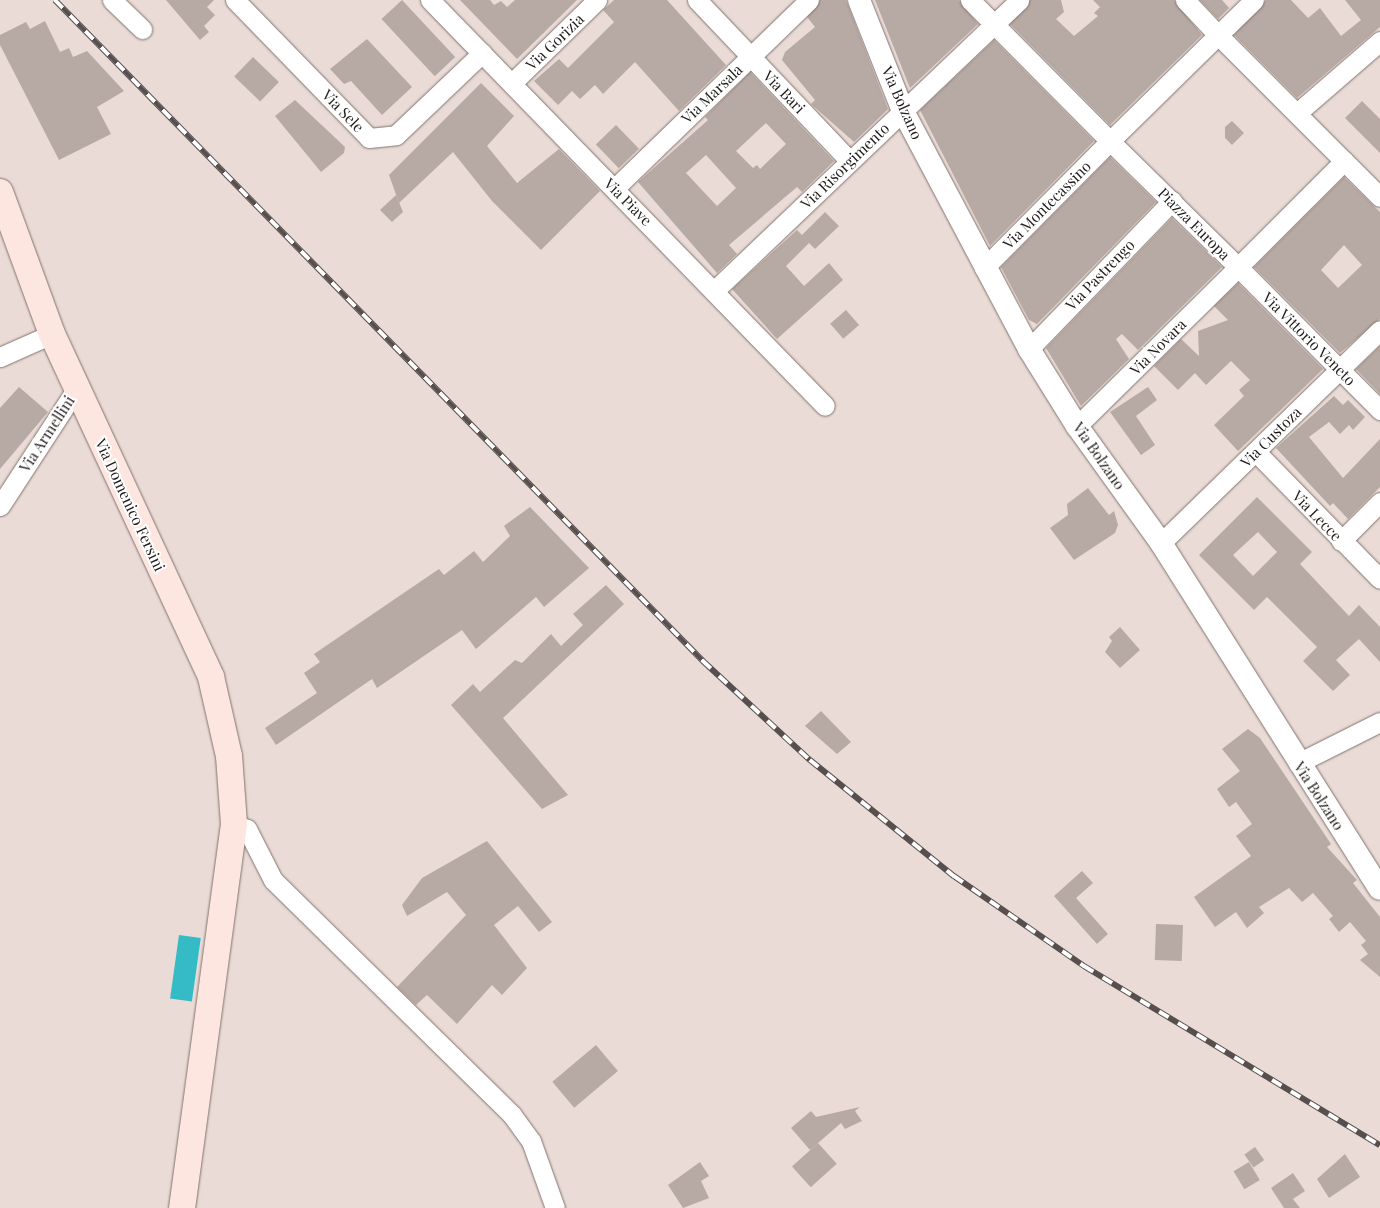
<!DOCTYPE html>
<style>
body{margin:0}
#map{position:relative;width:1380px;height:1208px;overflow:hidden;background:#eadbd6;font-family:"Playfair Display",serif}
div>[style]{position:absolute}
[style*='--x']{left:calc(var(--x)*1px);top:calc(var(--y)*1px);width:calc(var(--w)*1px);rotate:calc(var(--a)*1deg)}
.water>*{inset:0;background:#34bbc6;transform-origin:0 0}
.building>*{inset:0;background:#b7a9a3;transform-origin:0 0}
.roads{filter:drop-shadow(0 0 1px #81736e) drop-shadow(0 0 1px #81736e)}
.minor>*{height:19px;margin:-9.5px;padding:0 9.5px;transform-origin:9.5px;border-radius:9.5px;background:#fff}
.tertiary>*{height:22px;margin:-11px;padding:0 11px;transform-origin:11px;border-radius:11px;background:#fff}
.secondary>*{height:26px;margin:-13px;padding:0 13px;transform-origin:13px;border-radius:13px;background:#fde6e0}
.rail>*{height:5.5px;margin-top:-2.75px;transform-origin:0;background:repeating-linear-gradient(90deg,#fff 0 11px,#574f4d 0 22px);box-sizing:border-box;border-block:1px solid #574f4d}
span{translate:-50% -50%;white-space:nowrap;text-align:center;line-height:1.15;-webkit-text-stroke:4px #fff;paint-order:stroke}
.street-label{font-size:15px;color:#1f1a18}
</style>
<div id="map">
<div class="water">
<i style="left:179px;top:935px;width:22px;height:64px;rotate:8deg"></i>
</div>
<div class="building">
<i style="clip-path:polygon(166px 0,214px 0,207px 7px,215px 15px,204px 26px,209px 32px,200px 40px)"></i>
<i style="left:402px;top:0;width:78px;height:28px;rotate:47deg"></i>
<i style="clip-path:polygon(460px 0,490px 0,494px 5px,501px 1px,507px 7px,515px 0,577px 0,517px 59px)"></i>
<i style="clip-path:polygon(614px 0,667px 0,726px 65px,679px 111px,635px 62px,603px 94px,595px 85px,580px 99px,572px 91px,558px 105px,534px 81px,559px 59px,568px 68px,614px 22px,603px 10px)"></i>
<i style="clip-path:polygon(820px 0,846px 0,888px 109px,854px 142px,811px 104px,815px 100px,782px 60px,785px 52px,815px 27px,807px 17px)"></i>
<i style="clip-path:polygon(875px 0,959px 0,978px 24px,910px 88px)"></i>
<i style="clip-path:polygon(1030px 0,1061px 0,1064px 12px,1056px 19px,1074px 36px,1098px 16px,1094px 13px,1100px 7px,1093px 0,1174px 0,1202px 35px,1110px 125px,1010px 24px)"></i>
<i style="clip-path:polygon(1200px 0,1222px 0,1229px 8px,1218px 19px)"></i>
<i style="clip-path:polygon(1266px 0,1291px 0,1308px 18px,1320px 8px,1341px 36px,1361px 20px,1345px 0,1380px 0,1380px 27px,1297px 98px,1234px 35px)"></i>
<i style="clip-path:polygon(45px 21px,60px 52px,69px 48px,73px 57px,87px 51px,124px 91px,97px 107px,111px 134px,59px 160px,0 45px,0 35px,26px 22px,30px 29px)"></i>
<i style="clip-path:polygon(367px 39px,412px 87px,382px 115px,351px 81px,344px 84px,330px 69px)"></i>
<i style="clip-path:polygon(994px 40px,1094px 141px,990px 246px,920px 110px)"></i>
<i style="left:253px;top:57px;width:36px;height:27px;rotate:44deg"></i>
<i style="clip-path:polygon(evenodd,750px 72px,834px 161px,802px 192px,797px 187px,729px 245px,737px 254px,717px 273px,638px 182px,708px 120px,705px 117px,750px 72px,766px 123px,786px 144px,760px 169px,757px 165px,753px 168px,736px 151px,766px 123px,750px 72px,706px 155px,736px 188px,717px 206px,686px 173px,706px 155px)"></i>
<i style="clip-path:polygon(481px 83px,514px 116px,487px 146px,517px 183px,559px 149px,600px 191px,541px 250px,492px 201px,453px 152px,399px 203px,389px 175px)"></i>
<i style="clip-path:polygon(295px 100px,345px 147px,344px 153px,321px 172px,275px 116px)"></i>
<i style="clip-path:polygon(1362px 101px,1380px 119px,1380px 153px,1345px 118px)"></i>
<i style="clip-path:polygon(1232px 121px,1244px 133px,1232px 145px,1225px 138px,1225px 127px)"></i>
<i style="left:616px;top:125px;width:33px;height:28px;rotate:46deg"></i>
<i style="clip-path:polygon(1110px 157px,1156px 202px,1037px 324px,1029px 320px,1001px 267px)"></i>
<i style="clip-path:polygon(evenodd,1344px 177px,1380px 212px,1380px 319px,1340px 353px,1254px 267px,1344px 177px,1344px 245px,1362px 265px,1338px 288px,1321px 270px,1344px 245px)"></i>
<i style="clip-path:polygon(396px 195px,403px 212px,392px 222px,380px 210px)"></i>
<i style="clip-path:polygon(825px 212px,839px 226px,815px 249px,809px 243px,786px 266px,804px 286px,829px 263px,843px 280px,777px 339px,732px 289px,797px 230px,802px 235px)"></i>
<i style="clip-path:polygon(1172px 218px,1222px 267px,1138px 350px,1122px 334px,1116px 339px,1129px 359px,1081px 406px,1046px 348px)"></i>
<i style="clip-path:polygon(1238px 283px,1323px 369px,1238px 451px,1214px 425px,1244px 396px,1239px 390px,1250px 380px,1231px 361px,1206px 385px,1195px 373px,1178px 390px,1154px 366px,1181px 339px,1199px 356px,1198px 331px,1228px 320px,1214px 306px)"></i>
<i style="left:846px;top:310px;width:20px;height:21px;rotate:49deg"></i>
<i style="clip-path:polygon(1380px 346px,1380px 394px,1356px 369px)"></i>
<i style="clip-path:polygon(19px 387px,48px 412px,0 469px,0 408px)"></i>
<i style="clip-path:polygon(1148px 387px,1157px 400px,1136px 416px,1155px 445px,1141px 455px,1110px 412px)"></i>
<i style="clip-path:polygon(1334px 396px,1343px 405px,1348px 400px,1365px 417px,1353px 430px,1349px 425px,1340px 434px,1329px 422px,1309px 437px,1343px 478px,1380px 439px,1380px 487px,1348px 519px,1333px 503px,1330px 506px,1276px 448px)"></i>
<i style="clip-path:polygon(1088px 488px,1109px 515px,1114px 511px,1118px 525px,1115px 533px,1074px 560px,1050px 528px,1068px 515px,1067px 504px)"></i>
<i style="clip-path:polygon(evenodd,1257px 497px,1312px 552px,1300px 564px,1349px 616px,1359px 605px,1380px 627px,1380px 662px,1359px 639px,1336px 660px,1350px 675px,1333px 691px,1303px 661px,1317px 647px,1267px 597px,1254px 610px,1199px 555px,1257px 497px,1258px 532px,1277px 552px,1253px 576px,1233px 555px,1258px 532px)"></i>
<i style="clip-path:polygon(530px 507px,589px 568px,544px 607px,536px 597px,476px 649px,462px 630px,377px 688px,372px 679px,276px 745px,265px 728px,317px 693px,304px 673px,320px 662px,314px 654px,439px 569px,444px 575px,474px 551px,483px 562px,510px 536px,504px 526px)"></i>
<i style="clip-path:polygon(606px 585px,624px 604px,503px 718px,568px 795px,542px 809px,451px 705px,473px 684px,480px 692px,515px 660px,522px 663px,551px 634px,561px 646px,583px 625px,573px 614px)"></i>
<i style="clip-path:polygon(1120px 627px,1140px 650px,1120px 668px,1105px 652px,1112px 641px,1109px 637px)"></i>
<i style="clip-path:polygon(821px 711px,851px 742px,837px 754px,805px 726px)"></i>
<i style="clip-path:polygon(1248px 729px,1260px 738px,1331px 844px,1327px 847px,1357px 880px,1353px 883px,1380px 917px,1380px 977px,1360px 960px,1368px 954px,1361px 945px,1366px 941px,1350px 922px,1339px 932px,1329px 919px,1333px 916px,1313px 893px,1302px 902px,1289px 888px,1259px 907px,1264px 913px,1247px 928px,1236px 912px,1215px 927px,1194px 897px,1251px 856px,1236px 836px,1252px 824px,1236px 802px,1229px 807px,1217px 789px,1240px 771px,1222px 749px)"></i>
<i style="clip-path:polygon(487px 841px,552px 922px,539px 932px,518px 906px,494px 925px,527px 968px,502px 995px,492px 985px,457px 1024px,427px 995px,416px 1005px,397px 987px,466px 915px,447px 892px,407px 916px,402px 905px,422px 878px)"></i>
<i style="clip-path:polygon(1082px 871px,1093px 883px,1076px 898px,1108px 934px,1097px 944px,1054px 896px)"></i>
<i style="left:1156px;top:924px;width:27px;height:36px;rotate:2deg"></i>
<i style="left:596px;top:1045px;width:34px;height:57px;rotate:50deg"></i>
<i style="clip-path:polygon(860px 1107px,855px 1111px,862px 1121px,845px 1129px,841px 1123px,810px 1150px,791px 1128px,811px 1111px,816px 1117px)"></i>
<i style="left:818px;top:1143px;width:28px;height:35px;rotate:48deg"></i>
<i style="left:1255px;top:1147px;width:16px;height:13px;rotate:55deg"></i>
<i style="clip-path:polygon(1345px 1154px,1360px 1177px,1329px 1198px,1317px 1179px)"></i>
<i style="clip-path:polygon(700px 1162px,709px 1176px,701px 1181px,709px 1198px,683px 1208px,668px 1185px)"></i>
<i style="left:1249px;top:1162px;width:21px;height:18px;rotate:59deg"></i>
<i style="clip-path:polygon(1293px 1173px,1305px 1191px,1293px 1199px,1300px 1208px,1284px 1208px,1271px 1188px)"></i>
</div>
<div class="roads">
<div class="minor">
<i style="--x:112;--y:0;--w:42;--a:44"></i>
<i style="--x:235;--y:0;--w:192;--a:45.8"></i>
<i style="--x:369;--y:138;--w:27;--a:-6"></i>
<i style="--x:396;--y:135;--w:119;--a:-43.6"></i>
<i style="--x:430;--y:0;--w:566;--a:45.79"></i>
<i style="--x:697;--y:0;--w:222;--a:46.5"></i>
<i style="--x:970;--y:0;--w:199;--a:45.2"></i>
<i style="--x:1110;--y:141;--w:179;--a:134.8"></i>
<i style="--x:1185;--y:0;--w:48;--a:46.7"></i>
<i style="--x:1218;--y:35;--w:178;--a:45"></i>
<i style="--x:1344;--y:161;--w:150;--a:135"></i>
<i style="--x:1238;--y:267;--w:180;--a:-135.5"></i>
<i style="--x:1110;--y:141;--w:151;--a:-44.5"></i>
<i style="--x:1218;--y:35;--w:50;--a:-44.2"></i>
<i style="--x:512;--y:83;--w:119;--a:-44.3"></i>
<i style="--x:1297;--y:113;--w:110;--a:-40.9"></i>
<i style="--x:1344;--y:161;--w:51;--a:45"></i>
<i style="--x:615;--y:188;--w:270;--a:-44.1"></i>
<i style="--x:715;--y:290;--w:420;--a:-43.6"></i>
<i style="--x:1029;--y:349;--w:206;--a:-46"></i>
<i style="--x:0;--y:357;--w:57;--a:-23.9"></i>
<i style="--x:1077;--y:426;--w:226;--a:-44.6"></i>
<i style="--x:1238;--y:267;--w:202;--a:45.2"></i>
<i style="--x:1256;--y:452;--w:177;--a:45.7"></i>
<i style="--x:0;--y:506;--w:141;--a:-56.9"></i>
<i style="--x:1341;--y:541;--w:55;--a:-45"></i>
<i style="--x:1161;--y:543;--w:305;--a:-44.2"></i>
<i style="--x:1298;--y:763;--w:92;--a:-26.6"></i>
<i style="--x:234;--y:824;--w:14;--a:21"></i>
<i style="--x:247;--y:829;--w:57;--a:63"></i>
<i style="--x:273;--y:880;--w:335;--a:44.5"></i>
<i style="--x:512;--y:1115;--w:32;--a:54"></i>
<i style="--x:531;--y:1141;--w:71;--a:70.3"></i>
</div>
<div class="tertiary">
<i style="--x:859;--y:0;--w:119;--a:68.4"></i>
<i style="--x:903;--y:111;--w:269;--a:62.1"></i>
<i style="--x:1029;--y:349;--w:91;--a:58.1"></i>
<i style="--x:1077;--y:426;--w:144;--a:54.3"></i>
<i style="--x:1161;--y:543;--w:409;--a:57.7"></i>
</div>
<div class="secondary">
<i style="--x:0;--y:192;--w:151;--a:69.9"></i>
<i style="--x:52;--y:334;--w:378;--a:65.1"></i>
<i style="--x:211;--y:677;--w:81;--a:77.2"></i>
<i style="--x:229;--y:756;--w:68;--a:85.8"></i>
<i style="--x:234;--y:824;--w:388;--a:97.7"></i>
</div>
</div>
<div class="rail">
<i style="--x:55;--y:0;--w:926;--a:45.57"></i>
<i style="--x:703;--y:661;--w:146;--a:42.8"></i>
<i style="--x:810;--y:760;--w:185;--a:38.9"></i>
<i style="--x:954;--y:876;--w:158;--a:34.7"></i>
<i style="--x:1084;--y:966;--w:346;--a:31.2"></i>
</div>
<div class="street-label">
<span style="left:555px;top:42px;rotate:-44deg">Via Gorizia</span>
<span style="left:784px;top:92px;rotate:46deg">Via Bari</span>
<span style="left:712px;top:94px;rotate:-44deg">Via Marsala</span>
<span style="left:902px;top:103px;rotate:66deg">Via Bolzano</span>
<span style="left:343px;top:111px;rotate:46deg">Via Sele</span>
<span style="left:845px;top:166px;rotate:-44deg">Via Risorgimento</span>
<span style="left:628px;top:202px;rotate:45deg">Via Piave</span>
<span style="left:1047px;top:205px;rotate:-45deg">Via Montecassino</span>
<span style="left:1194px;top:224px;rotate:45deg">Piazza Europa</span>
<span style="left:1100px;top:275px;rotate:-46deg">Via Pastrengo</span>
<span style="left:1309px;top:339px;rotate:45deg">Via Vittorio Veneto</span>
<span style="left:1158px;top:347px;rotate:-45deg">Via Novara</span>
<span style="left:47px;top:434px;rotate:-57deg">Via Armellini</span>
<span style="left:1271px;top:437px;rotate:-45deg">Via Custoza</span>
<span style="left:1099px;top:456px;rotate:55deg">Via Bolzano</span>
<span style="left:130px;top:505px;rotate:65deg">Via Domenico Fersini</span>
<span style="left:1317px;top:516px;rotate:46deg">Via Lecce</span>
<span style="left:1319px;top:796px;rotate:57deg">Via Bolzano</span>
</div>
</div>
